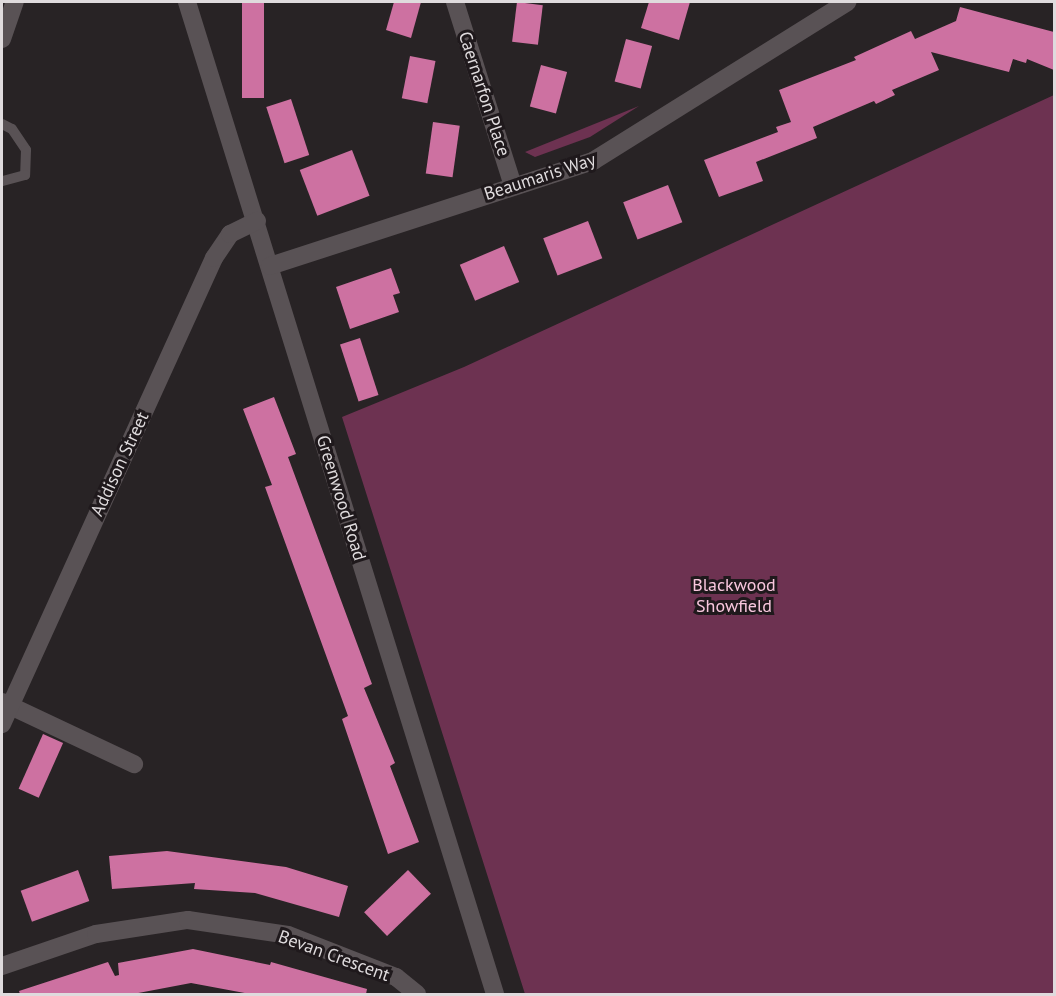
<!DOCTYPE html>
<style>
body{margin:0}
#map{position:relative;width:1056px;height:996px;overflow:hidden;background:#282325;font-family:"PT Sans",sans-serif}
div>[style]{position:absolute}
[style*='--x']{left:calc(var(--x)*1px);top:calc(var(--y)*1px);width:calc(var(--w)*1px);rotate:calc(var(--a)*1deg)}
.green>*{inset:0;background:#6d3251}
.building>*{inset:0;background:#cd71a1;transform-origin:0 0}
.lane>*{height:10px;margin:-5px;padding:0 5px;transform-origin:5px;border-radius:5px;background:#595255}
.street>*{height:18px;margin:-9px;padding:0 9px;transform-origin:9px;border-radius:9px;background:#595255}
.secondary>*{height:18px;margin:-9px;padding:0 9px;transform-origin:9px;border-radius:9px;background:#595255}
span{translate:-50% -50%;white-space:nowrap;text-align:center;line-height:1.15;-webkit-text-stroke:6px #1f191c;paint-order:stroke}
.street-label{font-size:18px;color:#dfdbdd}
.park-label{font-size:18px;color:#f9c7de}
.frame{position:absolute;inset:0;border:3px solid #dfdbdd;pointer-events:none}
</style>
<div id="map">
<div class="green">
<i style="clip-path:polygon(1054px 95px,1054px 994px,525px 994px,342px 417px,464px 367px)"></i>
<i style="clip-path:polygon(639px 106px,590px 137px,535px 157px,525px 152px)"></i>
</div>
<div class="building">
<i style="left:242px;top:2px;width:22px;height:96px"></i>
<i style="clip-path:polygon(394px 2px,421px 2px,411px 38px,386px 30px)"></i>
<i style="left:517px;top:2px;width:26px;height:40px;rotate:7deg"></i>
<i style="clip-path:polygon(649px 2px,690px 2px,679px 40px,641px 28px)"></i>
<i style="clip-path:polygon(960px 7px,1054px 32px,1054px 70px,1027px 59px,1026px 63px,1013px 59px,1009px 72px,931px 52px,939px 70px,892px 90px,895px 95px,876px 104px,874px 101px,813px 127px,817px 138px,756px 162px,763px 181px,719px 197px,704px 160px,778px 132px,776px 127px,791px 122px,779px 90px,856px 60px,854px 57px,911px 31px,915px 39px,956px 21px)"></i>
<i style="left:626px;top:39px;width:27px;height:44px;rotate:15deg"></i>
<i style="left:410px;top:56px;width:26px;height:43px;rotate:11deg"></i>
<i style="left:541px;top:65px;width:27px;height:43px;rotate:15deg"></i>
<i style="left:291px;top:99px;width:59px;height:26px;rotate:72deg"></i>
<i style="left:433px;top:122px;width:27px;height:52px;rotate:8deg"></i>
<i style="left:352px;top:150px;width:49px;height:56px;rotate:69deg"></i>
<i style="left:668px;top:185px;width:40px;height:48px;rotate:69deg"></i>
<i style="left:588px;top:221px;width:40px;height:48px;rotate:69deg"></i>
<i style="left:504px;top:246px;width:39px;height:48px;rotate:67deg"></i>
<i style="clip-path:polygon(391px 268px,400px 293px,393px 295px,399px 312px,350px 329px,336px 287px)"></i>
<i style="left:360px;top:338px;width:60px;height:21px;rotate:72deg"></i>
<i style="clip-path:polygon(274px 397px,296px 454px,288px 457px,372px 684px,364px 688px,395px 763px,390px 766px,419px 842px,388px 854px,342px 719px,348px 716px,265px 487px,272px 485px,243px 409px)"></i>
<i style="left:43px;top:734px;width:22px;height:60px;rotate:24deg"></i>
<i style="clip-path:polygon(167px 851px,286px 867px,348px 886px,339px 917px,255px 893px,194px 889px,195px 883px,112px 889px,109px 856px)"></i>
<i style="left:78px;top:870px;width:33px;height:61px;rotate:70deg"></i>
<i style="left:408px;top:870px;width:33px;height:61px;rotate:46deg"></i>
<i style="clip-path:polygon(193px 949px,270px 965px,271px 962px,367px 989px,366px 994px,250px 994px,191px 983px,133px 994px,20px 994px,19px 991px,108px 962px,115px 976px,119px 975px,118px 963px)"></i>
</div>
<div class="lane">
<i style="--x:2;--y:124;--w:11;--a:27"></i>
<i style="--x:12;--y:129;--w:25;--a:56"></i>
<i style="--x:26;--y:150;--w:25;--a:92"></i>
<i style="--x:25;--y:175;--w:24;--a:165"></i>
</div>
<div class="street">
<i style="--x:187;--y:2;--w:1039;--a:72.75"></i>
<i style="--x:455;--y:2;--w:193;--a:72.5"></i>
<i style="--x:270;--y:266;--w:340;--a:-18"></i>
<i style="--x:593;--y:161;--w:300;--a:-32"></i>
<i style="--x:2;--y:702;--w:146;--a:25.2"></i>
<i style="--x:2;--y:724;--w:512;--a:-65.54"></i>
<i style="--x:214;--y:258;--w:29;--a:-56"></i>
<i style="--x:230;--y:234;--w:30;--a:-26"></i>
<i style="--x:2;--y:966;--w:99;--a:-18.8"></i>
<i style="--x:96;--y:934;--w:93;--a:-8.7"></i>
<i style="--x:188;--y:920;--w:101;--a:8.5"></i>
<i style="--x:288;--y:935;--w:116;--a:21.3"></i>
<i style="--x:396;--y:977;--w:27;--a:39"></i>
</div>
<div class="secondary">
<i style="--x:2;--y:39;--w:39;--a:-71"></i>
</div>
<div class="street-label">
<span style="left:484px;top:94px;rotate:72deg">Caernarfon Place</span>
<span style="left:540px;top:177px;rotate:-18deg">Beaumaris Way</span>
<span style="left:120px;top:464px;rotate:-65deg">Addison Street</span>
<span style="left:341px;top:498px;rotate:73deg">Greenwood Road</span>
<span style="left:334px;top:956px;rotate:20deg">Bevan Crescent</span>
</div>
<div class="park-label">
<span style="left:734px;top:596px">Blackwood<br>Showfield</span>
</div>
<div class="frame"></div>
</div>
